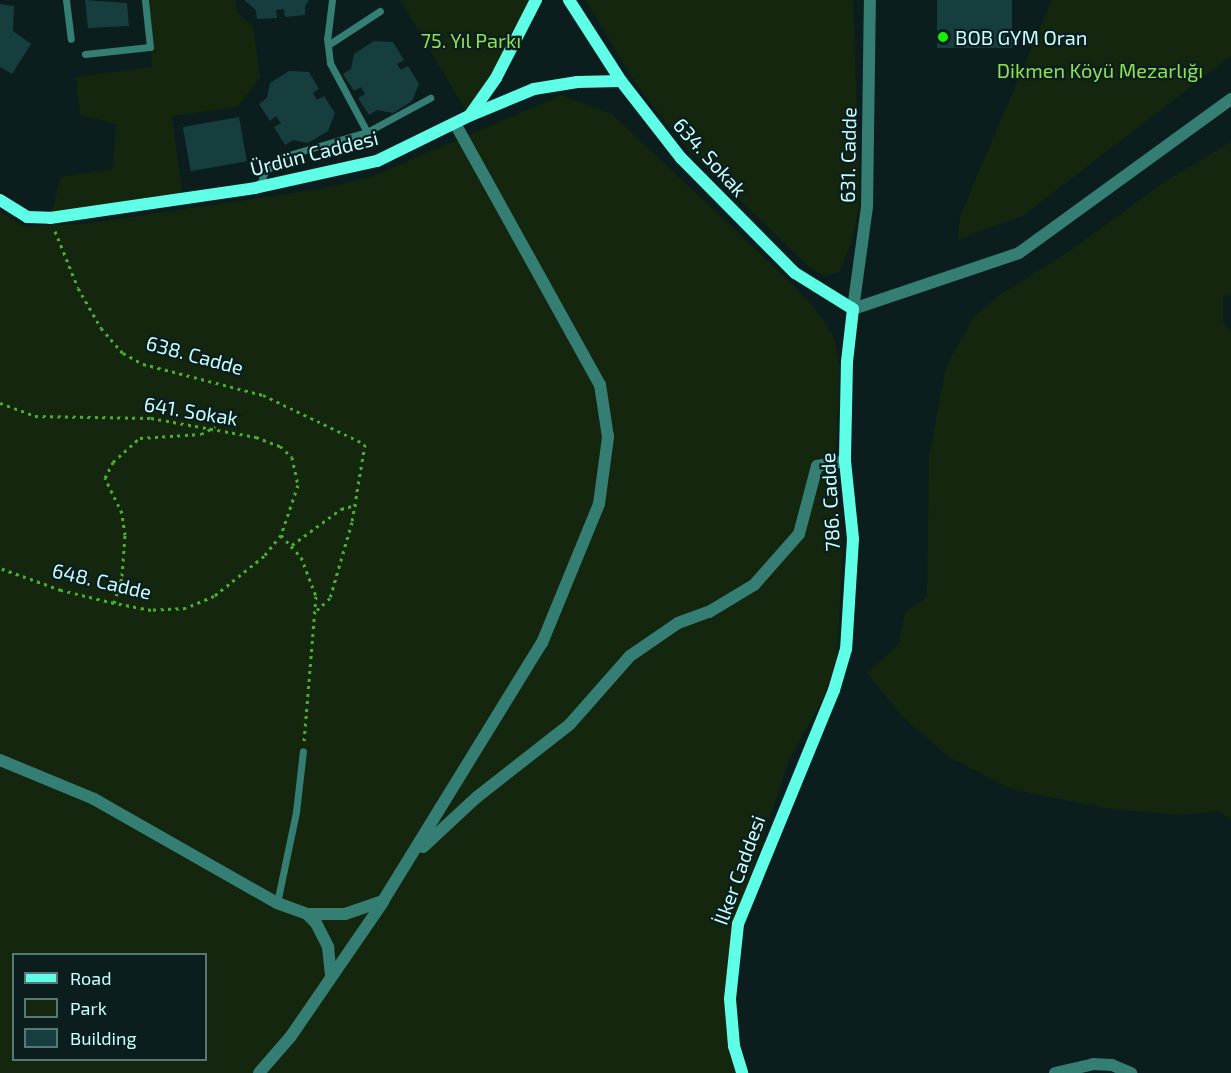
<!DOCTYPE html>
<meta charset="utf-8">
<style>
body{margin:0}
#map{position:relative;width:1231px;height:1073px;overflow:hidden;background:#0b1e1d;font-family:"Exo 2",sans-serif}
div>[style]{position:absolute}
[style*='--x']{left:calc(var(--x)*1px);top:calc(var(--y)*1px);width:calc(var(--w)*1px);rotate:calc(var(--a)*1deg)}
.green>*{inset:0;background:#14270e}
.building>*{inset:0;background:#173e3f;transform-origin:0 0}
.path>*{height:3px;margin-top:-1.5px;transform-origin:0;background:repeating-linear-gradient(90deg,#4ab02b 0 3px,transparent 0 7.5px)}
.lane>*{height:7px;margin:-3.5px;padding:0 3.5px;transform-origin:3.5px;border-radius:3.5px;background:#357e74}
.street>*{height:12px;margin:-6px;padding:0 6px;transform-origin:6px;border-radius:6px;background:#357e74}
.secondary>*{height:12px;margin:-6px;padding:0 6px;transform-origin:6px;border-radius:6px;background:#5fffe7}
.dots>*{width:16px;height:16px;translate:-50% -50%;box-sizing:border-box;border:3px solid #0b1e1d;border-radius:50%}
span{translate:-50% -50%;white-space:nowrap;text-align:center;line-height:1.15;-webkit-text-stroke:4.5px #0b1e1d;paint-order:stroke}
.poi-label{font-size:20px;color:#c8fffc}
.left{translate:0 -50%;text-align:left}
.park-label{font-size:20px;color:#8fe053}
.street-label{font-size:20px;color:#c8fffc}
.legend{position:absolute;left:12px;top:953px;width:195px;height:108px;box-sizing:border-box;background:#0b1e1d;border:2px solid #577876;margin:0;padding:8px 10px;list-style:none;font-size:18px;color:#c8fffc}
.legend li{display:flex;align-items:center;gap:12px;height:30px}
.legend b{width:30px;border:2px solid #577876}
</style>
<div id="map">
<div class="green">
<i style="clip-path:polygon(145px 0,235px 0,237px 13px,253px 26px,260px 77px,238px 107px,172px 116px,183px 200px,50px 218px,61px 177px,113px 169px,116px 124px,80px 115px,76px 77px,152px 67px)"></i>
<i style="clip-path:polygon(400px 0,536px 0,469px 116px)"></i>
<i style="clip-path:polygon(585px 0,853px 0,860px 200px,853px 238px,840px 271px,826px 276px,810px 268px,689px 151px,640px 90px)"></i>
<i style="clip-path:polygon(1052px 0,1231px 0,1231px 56px,1024px 215px,958px 240px,960px 216px)"></i>
<i style="clip-path:polygon(evenodd,562px 95px,612px 114px,787px 279px,815px 308px,834px 337px,840px 368px,835px 468px,843px 546px,837px 656px,824px 697px,790px 758px,733px 925px,726px 980px,741px 1073px,0 1073px,0 212px,23px 226px,84px 224px,320px 189px,371px 177px,562px 95px,14px 954px,206px 954px,206px 1060px,14px 1060px,14px 954px)"></i>
<i style="clip-path:polygon(1231px 142px,1231px 295px,1223px 297px,1223px 324px,1231px 331px,1231px 819px,1218px 811px,1181px 815px,1113px 809px,1013px 790px,949px 757px,903px 717px,867px 673px,899px 644px,905px 612px,927px 597px,929px 457px,946px 367px,972px 319px,998px 296px,1073px 249px,1161px 184px)"></i>
</div>
<div class="building">
<i style="clip-path:polygon(85px 0,127px 3px,129px 26px,88px 28px)"></i>
<i style="clip-path:polygon(244px 0,309px 0,305px 6px,305px 15px,285px 17px,284px 9px,276px 10px,277px 18px,257px 19px,256px 10px)"></i>
<i style="left:937px;top:0;width:75px;height:48px"></i>
<i style="clip-path:polygon(0 4px,14px 6px,13px 31px,31px 44px,12px 74px,0 67px)"></i>
<i style="clip-path:polygon(374px 41px,393px 42px,404px 60px,397px 64px,401px 70px,408px 66px,419px 84px,412px 101px,393px 113px,377px 110px,369px 115px,358px 98px,365px 94px,361px 87px,354px 91px,343px 74px,351px 69px,354px 54px)"></i>
<i style="clip-path:polygon(289px 71px,309px 72px,319px 89px,313px 93px,317px 100px,324px 96px,335px 113px,328px 131px,308px 143px,293px 140px,285px 145px,274px 127px,281px 123px,276px 116px,270px 121px,259px 104px,267px 98px,270px 83px)"></i>
<i style="left:239px;top:117px;width:45px;height:57px;rotate:80deg"></i>
</div>
<div class="path">
<i style="--x:55;--y:231;--w:61;--a:68"></i>
<i style="--x:78;--y:288;--w:46;--a:60.1"></i>
<i style="--x:101;--y:328;--w:33;--a:49"></i>
<i style="--x:123;--y:353;--w:23;--a:29"></i>
<i style="--x:143;--y:364;--w:124;--a:14.5"></i>
<i style="--x:263;--y:395;--w:113;--a:25.7"></i>
<i style="--x:365;--y:444;--w:79;--a:99.5"></i>
<i style="--x:352;--y:522;--w:79;--a:106.1"></i>
<i style="--x:330;--y:598;--w:18;--a:137"></i>
<i style="--x:0;--y:403;--w:37;--a:20"></i>
<i style="--x:35;--y:416;--w:116;--a:1"></i>
<i style="--x:151;--y:418;--w:107;--a:10.3"></i>
<i style="--x:256;--y:437;--w:26;--a:21"></i>
<i style="--x:280;--y:446;--w:16;--a:43"></i>
<i style="--x:292;--y:457;--w:29;--a:78"></i>
<i style="--x:298;--y:485;--w:53;--a:108.8"></i>
<i style="--x:281;--y:535;--w:27;--a:129"></i>
<i style="--x:264;--y:556;--w:64;--a:141.3"></i>
<i style="--x:214;--y:596;--w:30;--a:157"></i>
<i style="--x:186;--y:608;--w:35;--a:177"></i>
<i style="--x:151;--y:610;--w:38;--a:-169"></i>
<i style="--x:114;--y:603;--w:55;--a:-166.2"></i>
<i style="--x:61;--y:590;--w:65;--a:-160.2"></i>
<i style="--x:281;--y:535;--w:30;--a:48"></i>
<i style="--x:301;--y:557;--w:42;--a:69"></i>
<i style="--x:316;--y:596;--w:145;--a:94.7"></i>
<i style="--x:292;--y:545;--w:61;--a:-36.3"></i>
<i style="--x:341;--y:509;--w:16;--a:-15"></i>
<i style="--x:114;--y:603;--w:28;--a:-73"></i>
<i style="--x:122;--y:576;--w:41;--a:-85.8"></i>
<i style="--x:125;--y:535;--w:22;--a:-98"></i>
<i style="--x:122;--y:513;--w:39;--a:-116"></i>
<i style="--x:105;--y:478;--w:18;--a:-63"></i>
<i style="--x:113;--y:462;--w:36;--a:-42"></i>
<i style="--x:140;--y:438;--w:61;--a:-3.8"></i>
<i style="--x:201;--y:434;--w:16;--a:-27"></i>
</div>
<div class="lane">
<i style="--x:66;--y:0;--w:39;--a:83"></i>
<i style="--x:332;--y:0;--w:38;--a:97"></i>
<i style="--x:327;--y:38;--w:25;--a:83"></i>
<i style="--x:330;--y:63;--w:78;--a:61.8"></i>
<i style="--x:328;--y:45;--w:62;--a:-33.2"></i>
<i style="--x:85;--y:54;--w:65;--a:-6.1"></i>
<i style="--x:150;--y:47;--w:47;--a:-96.1"></i>
<i style="--x:259;--y:187;--w:15;--a:-70"></i>
<i style="--x:264;--y:173;--w:24;--a:-42"></i>
<i style="--x:282;--y:157;--w:89;--a:-16.4"></i>
<i style="--x:367;--y:132;--w:72;--a:-28.4"></i>
<i style="--x:277;--y:903;--w:93;--a:-78.2"></i>
<i style="--x:296;--y:812;--w:61;--a:-83.5"></i>
</div>
<div class="street">
<i style="--x:853;--y:309;--w:175;--a:-18.6"></i>
<i style="--x:1019;--y:253;--w:262;--a:-36"></i>
<i style="--x:853;--y:309;--w:103;--a:-82.2"></i>
<i style="--x:867;--y:207;--w:207;--a:-89.2"></i>
<i style="--x:0;--y:760;--w:102;--a:22.5"></i>
<i style="--x:94;--y:799;--w:210;--a:29.6"></i>
<i style="--x:277;--y:903;--w:32;--a:20"></i>
<i style="--x:307;--y:914;--w:38;--a:0"></i>
<i style="--x:345;--y:914;--w:40;--a:-18.9"></i>
<i style="--x:383;--y:901;--w:303;--a:-58.4"></i>
<i style="--x:542;--y:643;--w:150;--a:-67.7"></i>
<i style="--x:599;--y:504;--w:68;--a:-82.3"></i>
<i style="--x:608;--y:437;--w:53;--a:-98.7"></i>
<i style="--x:600;--y:385;--w:299;--a:-119"></i>
<i style="--x:423;--y:847;--w:74;--a:-42.8"></i>
<i style="--x:477;--y:797;--w:118;--a:-38.1"></i>
<i style="--x:570;--y:724;--w:91;--a:-48.6"></i>
<i style="--x:630;--y:656;--w:58;--a:-34.5"></i>
<i style="--x:678;--y:623;--w:33;--a:-20"></i>
<i style="--x:709;--y:612;--w:52;--a:-31"></i>
<i style="--x:754;--y:585;--w:68;--a:-48.6"></i>
<i style="--x:799;--y:534;--w:70;--a:-75.2"></i>
<i style="--x:817;--y:466;--w:28;--a:-10"></i>
<i style="--x:307;--y:914;--w:13;--a:45"></i>
<i style="--x:316;--y:923;--w:27;--a:63"></i>
<i style="--x:328;--y:947;--w:30;--a:84"></i>
<i style="--x:259;--y:1073;--w:49;--a:-49.1"></i>
<i style="--x:291;--y:1036;--w:163;--a:-55.5"></i>
<i style="--x:1055;--y:1073;--w:39;--a:-13"></i>
<i style="--x:1093;--y:1064;--w:19;--a:3"></i>
<i style="--x:1112;--y:1065;--w:21;--a:23"></i>
</div>
<div class="secondary">
<i style="--x:569;--y:0;--w:96;--a:57.3"></i>
<i style="--x:621;--y:81;--w:98;--a:52.1"></i>
<i style="--x:681;--y:158;--w:162;--a:45.3"></i>
<i style="--x:795;--y:273;--w:68;--a:31.8"></i>
<i style="--x:853;--y:309;--w:53;--a:96.5"></i>
<i style="--x:847;--y:362;--w:99;--a:91.2"></i>
<i style="--x:845;--y:461;--w:78;--a:84.1"></i>
<i style="--x:853;--y:539;--w:110;--a:93.6"></i>
<i style="--x:846;--y:649;--w:43;--a:106.3"></i>
<i style="--x:834;--y:690;--w:253;--a:112.3"></i>
<i style="--x:738;--y:924;--w:75;--a:96.1"></i>
<i style="--x:730;--y:999;--w:47;--a:85.1"></i>
<i style="--x:734;--y:1046;--w:28;--a:73"></i>
<i style="--x:470;--y:115;--w:45;--a:-54.9"></i>
<i style="--x:496;--y:78;--w:88;--a:-62.9"></i>
<i style="--x:0;--y:200;--w:32;--a:32"></i>
<i style="--x:27;--y:217;--w:23;--a:2"></i>
<i style="--x:50;--y:218;--w:207;--a:-8.3"></i>
<i style="--x:255;--y:188;--w:125;--a:-12.5"></i>
<i style="--x:377;--y:161;--w:102;--a:-26.1"></i>
<i style="--x:469;--y:116;--w:70;--a:-22.6"></i>
<i style="--x:534;--y:89;--w:44;--a:-9.2"></i>
<i style="--x:577;--y:82;--w:44;--a:-1.3"></i>
</div>
<div class="dots">
<i style="left:943px;top:37px;background:#13f300"></i>
</div>
<div class="poi-label">
<span class="left" style="left:955px;top:37px">BOB GYM Oran</span>
</div>
<div class="park-label">
<span style="left:471px;top:40px">75. Yıl Parkı</span>
<span style="left:1100px;top:70px">Dikmen Köyü Mezarlığı</span>
</div>
<div class="street-label">
<span style="left:314px;top:153px;rotate:-14deg">Ürdün Caddesi</span>
<span style="left:848px;top:155px;rotate:-89deg">631. Cadde</span>
<span style="left:710px;top:157px;rotate:48deg">634. Sokak</span>
<span style="left:195px;top:355px;rotate:15deg">638. Cadde</span>
<span style="left:191px;top:411px;rotate:9deg">641. Sokak</span>
<span style="left:830px;top:502px;rotate:-93deg">786. Cadde</span>
<span style="left:102px;top:581px;rotate:13deg">648. Cadde</span>
<span style="left:739px;top:870px;rotate:-70deg">İlker Caddesi</span>
</div>
<ul class="legend">
<li><b style="height:8px;background:#5fffe7"></b>Road</li>
<li><b style="height:16px;background:#14270e"></b>Park</li>
<li><b style="height:16px;background:#173e3f"></b>Building</li>
</ul>
</div>
